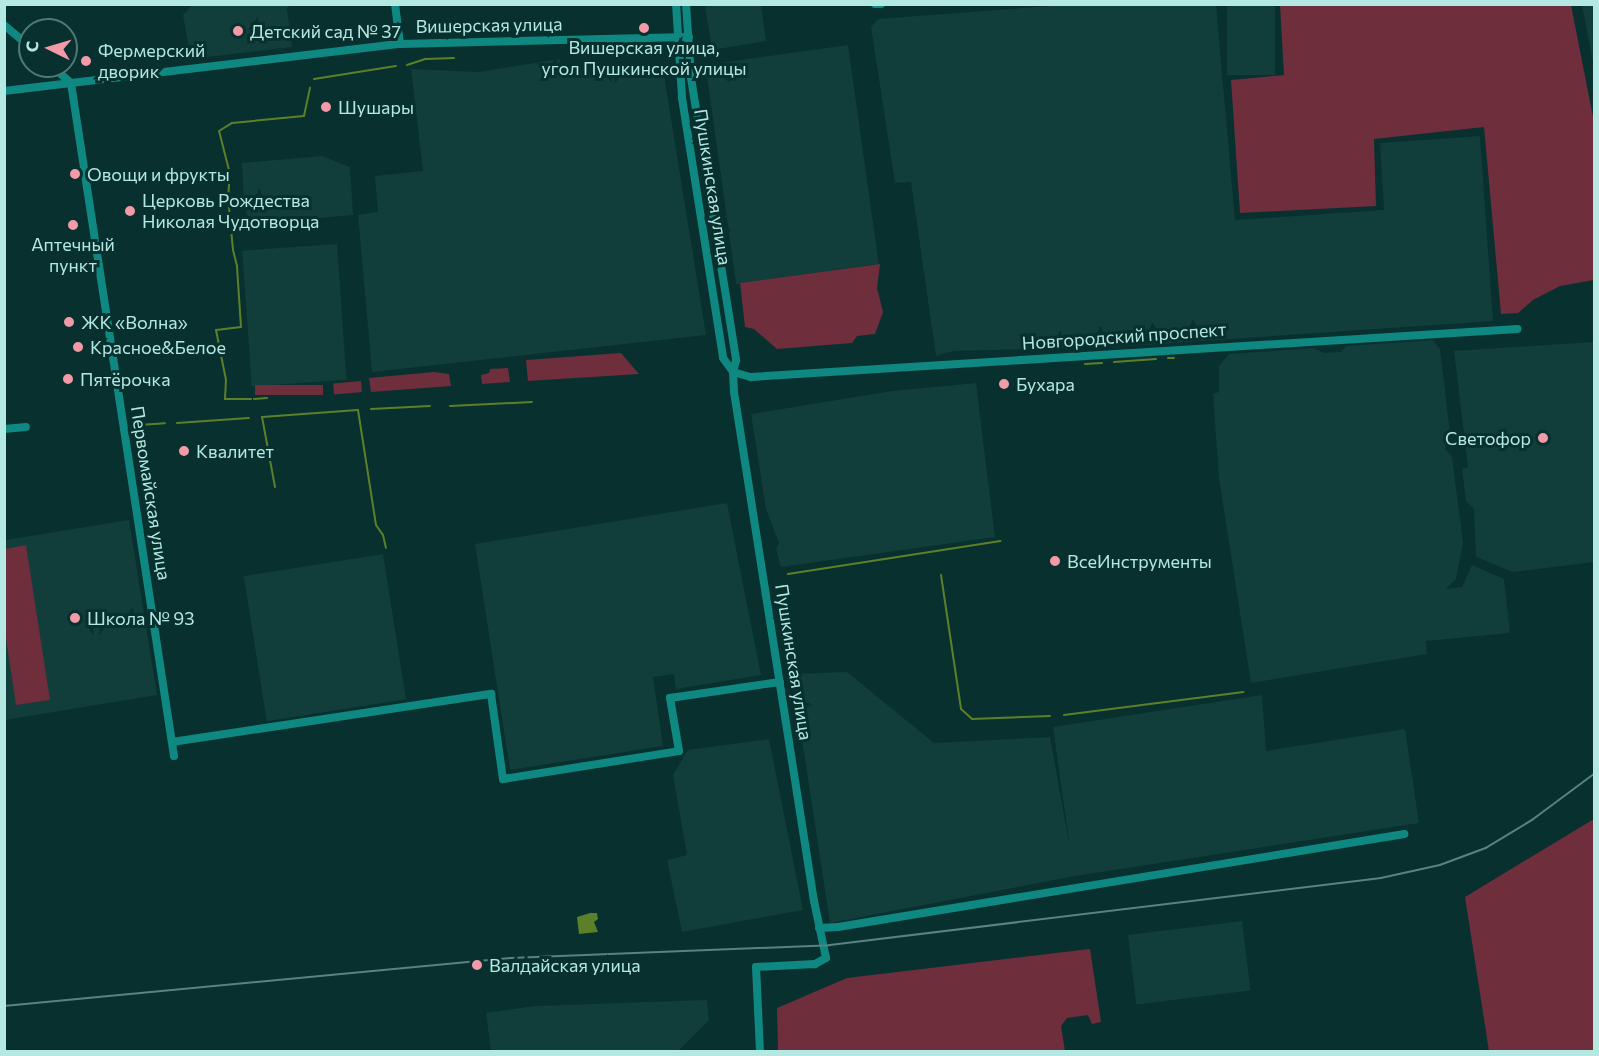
<!DOCTYPE html>
<meta charset="utf-8">
<style>
body{margin:0}
#map{position:relative;width:1599px;height:1056px;overflow:hidden;background:#08302e;font-family:Commissioner,sans-serif}
div>[style]{position:absolute}
[style*='--x']{left:calc(var(--x)*1px);top:calc(var(--y)*1px);width:calc(var(--w)*1px);rotate:calc(var(--a)*1deg)}
.built>*{inset:0;background:#113d3a;transform-origin:0 0}
.green>*{inset:0;background:#6e2e3c;transform-origin:0 0}
.water>*{inset:0;background:#5c802a}
.stream>*{height:2px;margin:-1px;padding:0 1px;transform-origin:1px;border-radius:1px;background:#5c802a}
.street>*{height:8px;margin:-4px;padding:0 4px;transform-origin:4px;border-radius:4px;background:#0f8882}
.tram>*{height:1.5px;margin:-0.75px;padding:0 0.75px;transform-origin:0.75px;border-radius:0.75px;background:#568481}
.dots>*{width:16px;height:16px;translate:-50% -50%;box-sizing:border-box;border:3px solid #08302e;border-radius:50%}
span{translate:-50% -50%;white-space:nowrap;text-align:center;line-height:1.15;-webkit-text-stroke:6px #08302e;paint-order:stroke}
.street-label{font-size:18px;color:#b4e8e3}
.poi-label{font-size:18px;color:#b4e8e3}
.left{translate:0 -50%;text-align:left}
.right{translate:-100% -50%;text-align:right}
.frame{position:absolute;inset:0;border:6px solid #b4e8e3;pointer-events:none}
.north{position:absolute;left:18px;top:18px;width:60px;height:60px;box-sizing:border-box;background:#08302e;border:2px solid #4d7a76;border-radius:50%;rotate:275deg;font-size:16px;font-weight:700;line-height:24px;text-align:center;color:#b4e8e3}
.north::after{content:'';display:block;margin:auto;width:21px;height:27px;background:#f39aa9;clip-path:polygon(50% 0,100% 100%,50% 72%,0 100%)}
</style>
<div id="map">
<div class="built">
<i style="clip-path:polygon(193px 4px,291px 5px,287px 8px,292px 47px,191px 59px,183px 15px)"></i>
<i style="clip-path:polygon(1077px 4px,1216px 5px,1235px 220px,1384px 210px,1380px 143px,1480px 136px,1493px 321px,1129px 346px,953px 351px,936px 356px,911px 182px,895px 183px,871px 27px,878px 19px)"></i>
<i style="clip-path:polygon(705px 5px,761px 5px,766px 41px,712px 50px)"></i>
<i style="left:1227px;top:5px;width:48px;height:70px"></i>
<i style="clip-path:polygon(1582px 5px,1594px 5px,1594px 67px)"></i>
<i style="left:848px;top:45px;width:221px;height:144px;rotate:82deg"></i>
<i style="clip-path:polygon(560px 59px,562px 70px,663px 69px,706px 335px,372px 372px,358px 215px,378px 212px,375px 176px,423px 171px,411px 69px,478px 72px)"></i>
<i style="clip-path:polygon(322px 156px,350px 167px,353px 215px,245px 225px,242px 163px)"></i>
<i style="left:337px;top:244px;width:136px;height:95px;rotate:86deg"></i>
<i style="clip-path:polygon(1433px 340px,1440px 349px,1450px 433px,1445px 449px,1452px 456px,1463px 543px,1456px 579px,1446px 589px,1462px 587px,1472px 565px,1504px 579px,1510px 633px,1426px 641px,1427px 654px,1251px 683px,1219px 478px,1213px 394px,1219px 392px,1219px 366px,1229px 354px,1314px 348px,1324px 353px,1341px 352px,1346px 346px)"></i>
<i style="clip-path:polygon(1594px 342px,1594px 562px,1513px 572px,1476px 557px,1474px 509px,1466px 501px,1462px 469px,1468px 467px,1454px 351px)"></i>
<i style="clip-path:polygon(976px 383px,995px 537px,781px 567px,776px 549px,779px 543px,766px 509px,751px 414px,892px 391px)"></i>
<i style="clip-path:polygon(727px 503px,761px 675px,676px 689px,674px 674px,653px 677px,663px 746px,510px 770px,475px 544px)"></i>
<i style="clip-path:polygon(129px 520px,157px 695px,5px 720px,5px 540px)"></i>
<i style="left:383px;top:554px;width:147px;height:141px;rotate:81deg"></i>
<i style="clip-path:polygon(847px 672px,934px 743px,1050px 737px,1070px 848px,1053px 727px,1262px 695px,1266px 751px,1405px 729px,1419px 823px,1075px 876px,830px 923px,792px 674px)"></i>
<i style="clip-path:polygon(769px 739px,803px 910px,682px 932px,667px 860px,687px 855px,673px 775px,688px 750px)"></i>
<i style="left:1242px;top:921px;width:70px;height:115px;rotate:83deg"></i>
<i style="clip-path:polygon(707px 1000px,709px 1020px,678px 1051px,491px 1051px,486px 1013px,535px 1006px)"></i>
</div>
<div class="green">
<i style="clip-path:polygon(1280px 5px,1571px 5px,1594px 122px,1594px 280px,1560px 286px,1533px 300px,1518px 313px,1501px 314px,1484px 127px,1374px 139px,1376px 206px,1240px 213px,1231px 80px,1284px 75px)"></i>
<i style="clip-path:polygon(880px 264px,877px 288px,883px 312px,875px 334px,857px 336px,852px 343px,777px 349px,754px 329px,745px 327px,740px 283px)"></i>
<i style="clip-path:polygon(621px 353px,639px 374px,528px 381px,526px 360px)"></i>
<i style="clip-path:polygon(508px 368px,510px 382px,482px 384px,481px 375px,489px 373px,490px 369px)"></i>
<i style="clip-path:polygon(434px 372px,449px 374px,451px 386px,371px 392px,369px 378px)"></i>
<i style="left:361px;top:381px;width:11px;height:28px;rotate:85deg"></i>
<i style="left:323px;top:385px;width:10px;height:68px;rotate:90deg"></i>
<i style="clip-path:polygon(26px 545px,50px 700px,16px 705px,5px 632px,5px 549px)"></i>
<i style="clip-path:polygon(1594px 819px,1594px 1051px,1489px 1051px,1465px 897px)"></i>
<i style="clip-path:polygon(1090px 949px,1101px 1022px,1092px 1024px,1088px 1015px,1067px 1018px,1061px 1026px,1065px 1051px,778px 1051px,777px 1008px,847px 978px)"></i>
</div>
<div class="water">
<i style="clip-path:polygon(590px 913px,597px 913px,598px 919px,594px 922px,598px 932px,579px 934px,577px 917px)"></i>
</div>
<div class="stream">
<i style="--x:407;--y:65;--w:20;--a:-18"></i>
<i style="--x:426;--y:59;--w:28;--a:-2"></i>
<i style="--x:314;--y:79;--w:83;--a:-9"></i>
<i style="--x:197;--y:183;--w:34;--a:-15"></i>
<i style="--x:1168;--y:358;--w:6;--a:0"></i>
<i style="--x:1114;--y:362;--w:42;--a:-4.1"></i>
<i style="--x:1085;--y:364;--w:17;--a:-3"></i>
<i style="--x:251;--y:399;--w:26;--a:180"></i>
<i style="--x:225;--y:399;--w:19;--a:-87"></i>
<i style="--x:226;--y:380;--w:51;--a:-101.3"></i>
<i style="--x:216;--y:330;--w:25;--a:-7"></i>
<i style="--x:241;--y:327;--w:61;--a:-93.8"></i>
<i style="--x:237;--y:266;--w:16;--a:-104"></i>
<i style="--x:233;--y:250;--w:53;--a:-95.4"></i>
<i style="--x:228;--y:197;--w:23;--a:-85"></i>
<i style="--x:230;--y:174;--w:44;--a:-104.3"></i>
<i style="--x:219;--y:131;--w:15;--a:-32"></i>
<i style="--x:232;--y:123;--w:72;--a:-5.6"></i>
<i style="--x:304;--y:116;--w:29;--a:-78"></i>
<i style="--x:254;--y:399;--w:13;--a:-4"></i>
<i style="--x:450;--y:406;--w:82;--a:-2.8"></i>
<i style="--x:371;--y:409;--w:59;--a:-2.9"></i>
<i style="--x:177;--y:423;--w:72;--a:-4"></i>
<i style="--x:139;--y:425;--w:26;--a:-4"></i>
<i style="--x:275;--y:487;--w:71;--a:-100.5"></i>
<i style="--x:262;--y:417;--w:96;--a:-4.2"></i>
<i style="--x:358;--y:410;--w:116;--a:81.1"></i>
<i style="--x:376;--y:525;--w:12;--a:55"></i>
<i style="--x:383;--y:535;--w:13;--a:77"></i>
<i style="--x:788;--y:574;--w:215;--a:-8.8"></i>
<i style="--x:941;--y:575;--w:135;--a:81.5"></i>
<i style="--x:961;--y:709;--w:15;--a:42"></i>
<i style="--x:972;--y:719;--w:78;--a:-2.2"></i>
<i style="--x:1064;--y:715;--w:181;--a:-7.3"></i>
</div>
<div class="street">
<i style="--x:395;--y:4;--w:40;--a:82.9"></i>
<i style="--x:676;--y:4;--w:94;--a:86.3"></i>
<i style="--x:682;--y:98;--w:263;--a:81"></i>
<i style="--x:723;--y:358;--w:17;--a:54"></i>
<i style="--x:686;--y:4;--w:74;--a:86.1"></i>
<i style="--x:691;--y:78;--w:286;--a:80.9"></i>
<i style="--x:736;--y:360;--w:12;--a:104"></i>
<i style="--x:733;--y:372;--w:20;--a:87"></i>
<i style="--x:734;--y:392;--w:515;--a:81.07"></i>
<i style="--x:814;--y:901;--w:58;--a:78.1"></i>
<i style="--x:826;--y:958;--w:13;--a:151"></i>
<i style="--x:815;--y:964;--w:59;--a:177.1"></i>
<i style="--x:756;--y:967;--w:85;--a:87.3"></i>
<i style="--x:875;--y:4;--w:6;--a:0"></i>
<i style="--x:4;--y:25;--w:34;--a:40"></i>
<i style="--x:52;--y:66;--w:25;--a:42"></i>
<i style="--x:71;--y:83;--w:681;--a:81.3"></i>
<i style="--x:4;--y:91;--w:399;--a:-6.8"></i>
<i style="--x:400;--y:44;--w:289;--a:-1.4"></i>
<i style="--x:733;--y:372;--w:19;--a:16"></i>
<i style="--x:751;--y:377;--w:768;--a:-3.59"></i>
<i style="--x:4;--y:429;--w:22;--a:-5"></i>
<i style="--x:172;--y:742;--w:323;--a:-8.6"></i>
<i style="--x:491;--y:694;--w:86;--a:82"></i>
<i style="--x:503;--y:779;--w:178;--a:-9"></i>
<i style="--x:679;--y:751;--w:54;--a:-99.6"></i>
<i style="--x:670;--y:698;--w:111;--a:-8.3"></i>
<i style="--x:819;--y:928;--w:19;--a:-3"></i>
<i style="--x:838;--y:927;--w:574;--a:-9.33"></i>
</div>
<div class="tram">
<i style="--x:4;--y:1006;--w:509;--a:-5.41"></i>
<i style="--x:511;--y:958;--w:319;--a:-2.3"></i>
<i style="--x:830;--y:945;--w:555;--a:-6.93"></i>
<i style="--x:1381;--y:878;--w:60;--a:-12.4"></i>
<i style="--x:1440;--y:865;--w:49;--a:-20.3"></i>
<i style="--x:1486;--y:848;--w:54;--a:-31.3"></i>
<i style="--x:1532;--y:820;--w:77;--a:-36.6"></i>
</div>
<div class="dots">
<i style="left:644px;top:28px;background:#f39aa9"></i>
<i style="left:238px;top:31px;background:#f39aa9"></i>
<i style="left:86px;top:61px;background:#f39aa9"></i>
<i style="left:326px;top:107px;background:#f39aa9"></i>
<i style="left:75px;top:174px;background:#f39aa9"></i>
<i style="left:130px;top:211px;background:#f39aa9"></i>
<i style="left:73px;top:225px;background:#f39aa9"></i>
<i style="left:69px;top:322px;background:#f39aa9"></i>
<i style="left:78px;top:347px;background:#f39aa9"></i>
<i style="left:68px;top:379px;background:#f39aa9"></i>
<i style="left:1004px;top:384px;background:#f39aa9"></i>
<i style="left:1543px;top:438px;background:#f39aa9"></i>
<i style="left:184px;top:451px;background:#f39aa9"></i>
<i style="left:1055px;top:561px;background:#f39aa9"></i>
<i style="left:75px;top:618px;background:#f39aa9"></i>
<i style="left:477px;top:965px;background:#f39aa9"></i>
</div>
<div class="street-label">
<span style="left:489px;top:25px;rotate:-1deg">Вишерская улица</span>
<span style="left:713px;top:187px;rotate:81deg">Пушкинская улица</span>
<span style="left:1124px;top:336px;rotate:-4deg">Новгородский проспект</span>
<span style="left:151px;top:493px;rotate:81deg">Первомайская улица</span>
<span style="left:794px;top:662px;rotate:81deg">Пушкинская улица</span>
</div>
<div class="poi-label">
<span class="left" style="left:250px;top:31px">Детский сад № 37</span>
<span style="left:644px;top:58px">Вишерская улица,<br>угол Пушкинской улицы</span>
<span class="left" style="left:98px;top:61px">Фермерский<br>дворик</span>
<span class="left" style="left:338px;top:107px">Шушары</span>
<span class="left" style="left:87px;top:174px">Овощи и фрукты</span>
<span class="left" style="left:142px;top:211px">Церковь Рождества<br>Николая Чудотворца</span>
<span style="left:73px;top:255px">Аптечный<br>пункт</span>
<span class="left" style="left:81px;top:322px">ЖК «Волна»</span>
<span class="left" style="left:90px;top:347px">Красное&amp;Белое</span>
<span class="left" style="left:80px;top:379px">Пятёрочка</span>
<span class="left" style="left:1016px;top:384px">Бухара</span>
<span class="right" style="left:1531px;top:438px">Светофор</span>
<span class="left" style="left:196px;top:451px">Квалитет</span>
<span class="left" style="left:1067px;top:561px">ВсеИнструменты</span>
<span class="left" style="left:87px;top:618px">Школа № 93</span>
<span class="left" style="left:489px;top:965px">Валдайская улица</span>
</div>
<div class="frame"></div>
<div class="north">С</div>
</div>
